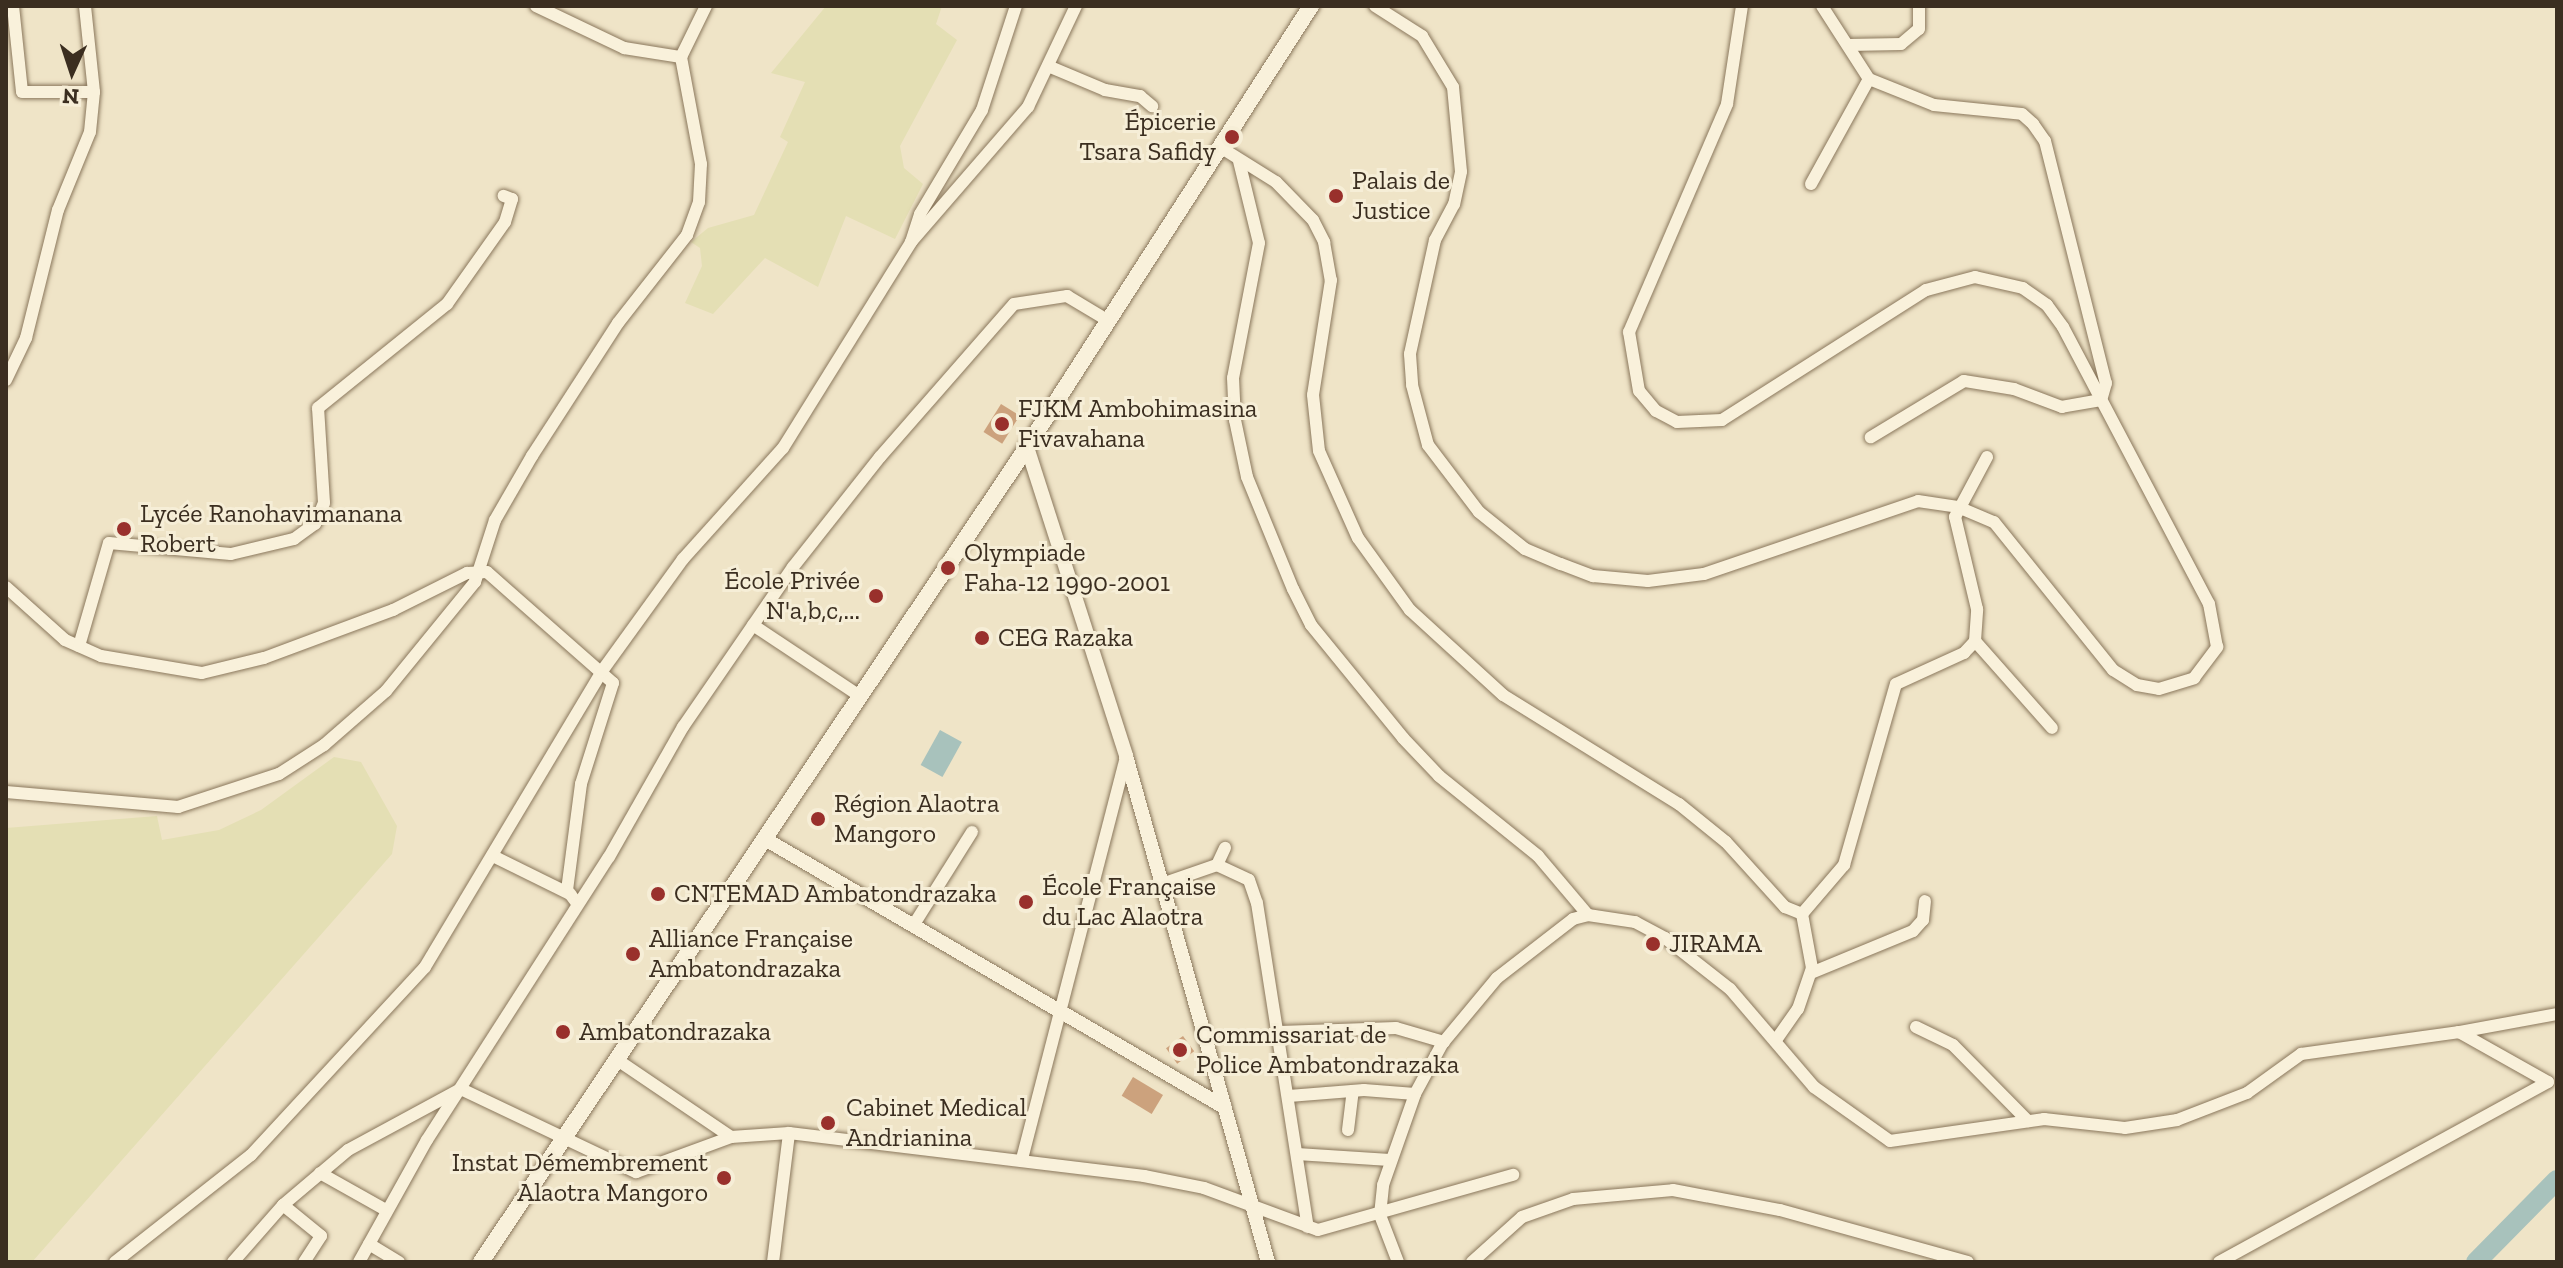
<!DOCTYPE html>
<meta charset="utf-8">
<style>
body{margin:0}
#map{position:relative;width:2563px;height:1268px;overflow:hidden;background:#efe4c7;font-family:"Zilla Slab",serif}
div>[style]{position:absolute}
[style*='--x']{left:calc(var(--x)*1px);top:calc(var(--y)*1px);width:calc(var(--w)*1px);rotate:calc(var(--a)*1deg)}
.farmland>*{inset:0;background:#e4dfb4}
.water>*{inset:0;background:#a8c2bc;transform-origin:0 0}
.river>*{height:20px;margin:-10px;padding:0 10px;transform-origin:10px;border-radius:10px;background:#a8c2bc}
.building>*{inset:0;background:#cca27d;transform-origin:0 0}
.roads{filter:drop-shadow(0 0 2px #8a775c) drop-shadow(0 0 2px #8a775c)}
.minor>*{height:12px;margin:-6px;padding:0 6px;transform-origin:6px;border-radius:6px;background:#f9f1db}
.tertiary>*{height:14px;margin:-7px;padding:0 7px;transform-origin:7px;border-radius:7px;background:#f9f1db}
.secondary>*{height:16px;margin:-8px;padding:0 8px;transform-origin:8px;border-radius:8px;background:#f9f1db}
.dots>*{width:22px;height:22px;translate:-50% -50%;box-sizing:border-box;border:4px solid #f6eed7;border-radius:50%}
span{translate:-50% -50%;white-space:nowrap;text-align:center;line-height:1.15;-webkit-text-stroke:6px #f6eed7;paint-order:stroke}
.poi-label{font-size:26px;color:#3b2e20}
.right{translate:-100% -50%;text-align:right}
.left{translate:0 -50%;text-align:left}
.frame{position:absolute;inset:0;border:8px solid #3b2e20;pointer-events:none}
.north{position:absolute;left:32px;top:32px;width:80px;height:80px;-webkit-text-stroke:6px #f6eed7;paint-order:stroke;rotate:183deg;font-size:22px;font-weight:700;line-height:32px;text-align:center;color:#3b2e20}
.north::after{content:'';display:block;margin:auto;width:28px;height:36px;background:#3b2e20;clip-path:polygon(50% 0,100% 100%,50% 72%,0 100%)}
</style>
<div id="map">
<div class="farmland">
<i style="clip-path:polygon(826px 6px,942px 6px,936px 24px,957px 40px,900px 146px,904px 168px,923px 184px,895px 239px,846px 216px,818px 287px,765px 258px,713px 314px,685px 303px,702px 266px,700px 248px,691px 242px,708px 228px,754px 215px,788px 142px,780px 137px,805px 82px,771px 73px)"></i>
<i style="clip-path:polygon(334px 757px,361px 762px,397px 826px,392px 854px,32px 1262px,6px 1262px,6px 828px,157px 816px,162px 840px,219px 830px,261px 810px)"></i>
</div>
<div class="water">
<i style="left:940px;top:730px;width:25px;height:40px;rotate:29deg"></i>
</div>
<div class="river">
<i style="--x:2476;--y:1262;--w:115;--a:-45.4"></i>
</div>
<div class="building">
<i style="left:1001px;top:404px;width:22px;height:33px;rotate:32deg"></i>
<i style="left:1183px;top:1036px;width:19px;height:21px;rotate:54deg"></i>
<i style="left:1133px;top:1077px;width:35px;height:22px;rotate:31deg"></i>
</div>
<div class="roads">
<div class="minor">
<i style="--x:13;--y:6;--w:86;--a:84"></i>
<i style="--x:22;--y:92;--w:72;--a:0"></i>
<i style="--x:536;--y:6;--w:98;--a:25.5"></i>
<i style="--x:624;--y:48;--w:58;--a:9"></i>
<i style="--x:1375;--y:6;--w:56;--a:32.6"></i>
<i style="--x:1422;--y:36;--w:60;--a:58.7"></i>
<i style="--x:1453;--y:87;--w:85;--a:84.6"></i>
<i style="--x:1461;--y:172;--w:33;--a:102"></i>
<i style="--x:1454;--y:204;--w:41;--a:117.8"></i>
<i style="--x:1435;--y:240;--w:117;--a:102.4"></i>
<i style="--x:1410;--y:354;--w:31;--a:86"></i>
<i style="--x:1412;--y:385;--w:62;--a:75.1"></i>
<i style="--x:1428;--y:445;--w:84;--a:52.7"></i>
<i style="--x:1479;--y:512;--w:59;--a:38.8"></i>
<i style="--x:1525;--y:549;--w:39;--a:23"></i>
<i style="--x:1561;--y:564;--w:34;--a:21"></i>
<i style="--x:1593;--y:576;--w:55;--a:5.2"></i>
<i style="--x:1648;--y:581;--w:56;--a:-7.1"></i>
<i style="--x:1704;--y:574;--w:226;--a:-18.8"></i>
<i style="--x:1918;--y:501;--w:40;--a:8.5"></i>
<i style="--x:1958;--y:507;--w:39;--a:23"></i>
<i style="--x:1994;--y:522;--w:190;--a:51.2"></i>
<i style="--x:2113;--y:670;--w:28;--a:32"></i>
<i style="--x:2137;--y:685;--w:22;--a:10"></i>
<i style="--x:2159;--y:689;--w:37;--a:-17"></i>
<i style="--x:2194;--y:678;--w:39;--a:-53"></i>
<i style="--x:2217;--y:647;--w:44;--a:-100.5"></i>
<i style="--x:2209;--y:604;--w:313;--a:-117.8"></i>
<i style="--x:2063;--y:327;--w:27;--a:-126"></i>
<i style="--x:2047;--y:305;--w:29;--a:-145"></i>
<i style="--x:2023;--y:288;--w:49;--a:-167.1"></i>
<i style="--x:1975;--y:277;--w:51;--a:165.1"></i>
<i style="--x:1926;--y:290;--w:242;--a:147.5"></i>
<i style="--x:1722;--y:420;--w:45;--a:177.5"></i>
<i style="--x:1677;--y:422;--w:24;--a:-152"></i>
<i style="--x:1656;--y:411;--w:26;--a:-130"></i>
<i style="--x:1639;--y:391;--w:60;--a:-99.6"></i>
<i style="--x:1629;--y:332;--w:248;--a:-66.7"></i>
<i style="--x:1727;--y:104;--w:99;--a:-81.3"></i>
<i style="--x:1822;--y:6;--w:87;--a:57.2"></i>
<i style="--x:1869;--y:79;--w:70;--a:21.8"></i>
<i style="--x:1934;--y:105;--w:88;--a:5.8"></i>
<i style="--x:2022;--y:114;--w:15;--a:42"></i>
<i style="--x:2033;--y:124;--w:21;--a:55"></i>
<i style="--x:2045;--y:141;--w:250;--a:75.9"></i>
<i style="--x:2106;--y:383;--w:18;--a:106"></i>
<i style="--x:2101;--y:400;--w:40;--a:170"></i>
<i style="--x:2062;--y:407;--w:51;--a:-159.4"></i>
<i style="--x:2014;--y:389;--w:51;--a:-170.9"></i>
<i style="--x:1964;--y:381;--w:109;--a:148.9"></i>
<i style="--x:1848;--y:45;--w:53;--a:-1.1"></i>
<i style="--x:1901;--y:44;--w:23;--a:-40"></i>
<i style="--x:1919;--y:29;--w:23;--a:-90"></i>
<i style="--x:1048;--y:66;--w:62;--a:22.8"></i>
<i style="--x:1105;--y:90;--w:36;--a:10"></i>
<i style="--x:1140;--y:96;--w:16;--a:40"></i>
<i style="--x:1220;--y:147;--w:66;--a:32"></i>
<i style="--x:1276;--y:182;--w:53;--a:45.8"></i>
<i style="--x:1313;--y:220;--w:25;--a:63"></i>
<i style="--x:1324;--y:242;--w:39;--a:80"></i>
<i style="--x:1331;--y:280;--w:116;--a:98.9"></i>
<i style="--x:1313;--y:395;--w:56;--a:83.9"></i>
<i style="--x:1319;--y:451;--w:95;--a:65.9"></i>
<i style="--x:1358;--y:538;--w:89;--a:54.2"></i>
<i style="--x:1410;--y:610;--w:126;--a:42.4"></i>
<i style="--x:1503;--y:695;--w:207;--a:31.8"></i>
<i style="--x:1679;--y:804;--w:60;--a:39"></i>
<i style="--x:1726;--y:842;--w:88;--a:47.8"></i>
<i style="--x:1785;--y:907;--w:18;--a:22"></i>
<i style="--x:1239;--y:161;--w:84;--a:76.3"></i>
<i style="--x:1259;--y:243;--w:137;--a:100.9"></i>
<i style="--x:1233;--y:378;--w:42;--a:87.3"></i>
<i style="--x:1235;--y:420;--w:58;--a:78.1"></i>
<i style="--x:1247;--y:477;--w:121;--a:67.7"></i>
<i style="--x:1293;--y:589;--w:40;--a:63.4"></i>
<i style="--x:1311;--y:625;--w:146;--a:50.8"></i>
<i style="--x:1403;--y:738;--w:52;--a:46.5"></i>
<i style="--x:1439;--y:776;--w:127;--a:38.9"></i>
<i style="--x:1538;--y:856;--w:77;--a:49.7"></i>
<i style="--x:1811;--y:184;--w:120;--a:-61.1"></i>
<i style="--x:911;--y:242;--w:29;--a:-72"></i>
<i style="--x:920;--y:214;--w:121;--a:-59.2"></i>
<i style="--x:982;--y:110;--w:109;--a:-71.9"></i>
<i style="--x:6;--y:380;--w:47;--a:-64.5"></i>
<i style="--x:26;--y:338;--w:132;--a:-76"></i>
<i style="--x:58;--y:210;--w:84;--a:-67.7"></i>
<i style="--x:90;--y:132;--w:40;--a:-84.3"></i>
<i style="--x:94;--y:92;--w:86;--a:-96"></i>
<i style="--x:6;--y:587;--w:79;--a:41.9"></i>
<i style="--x:65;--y:640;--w:39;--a:24"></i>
<i style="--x:101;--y:656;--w:102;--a:9.6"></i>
<i style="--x:202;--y:673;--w:64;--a:-13.6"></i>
<i style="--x:264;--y:658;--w:138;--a:-20.4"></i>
<i style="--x:393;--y:610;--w:83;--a:-26.6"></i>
<i style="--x:467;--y:573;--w:20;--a:-3"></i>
<i style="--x:487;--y:572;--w:168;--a:41.4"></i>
<i style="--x:613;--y:683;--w:106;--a:107.6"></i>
<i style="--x:581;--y:784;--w:107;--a:97.5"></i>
<i style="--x:567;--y:890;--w:15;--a:53"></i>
<i style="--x:753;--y:625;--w:128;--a:33.6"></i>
<i style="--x:1975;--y:641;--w:116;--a:48.5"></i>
<i style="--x:79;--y:646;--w:107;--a:-73.8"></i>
<i style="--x:109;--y:543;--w:122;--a:5.2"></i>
<i style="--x:231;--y:554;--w:65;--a:-13.4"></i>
<i style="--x:294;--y:539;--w:26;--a:-36"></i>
<i style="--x:315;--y:524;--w:23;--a:-67"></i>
<i style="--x:324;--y:503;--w:95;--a:-93.6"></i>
<i style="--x:318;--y:408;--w:166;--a:-38.9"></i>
<i style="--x:447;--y:304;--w:100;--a:-54.7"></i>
<i style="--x:505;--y:222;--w:24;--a:-73"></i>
<i style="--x:512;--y:199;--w:9;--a:-159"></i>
<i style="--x:6;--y:792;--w:173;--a:5"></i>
<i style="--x:178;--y:807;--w:106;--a:-18.1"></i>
<i style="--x:279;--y:774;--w:54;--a:-32.8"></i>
<i style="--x:324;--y:745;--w:82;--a:-41.1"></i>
<i style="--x:386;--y:691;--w:141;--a:-50.8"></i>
<i style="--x:475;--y:582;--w:65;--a:-72.1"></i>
<i style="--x:495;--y:520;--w:74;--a:-60"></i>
<i style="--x:532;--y:456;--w:158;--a:-57.1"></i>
<i style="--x:618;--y:323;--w:112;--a:-51.9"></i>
<i style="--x:687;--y:235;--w:35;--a:-70"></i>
<i style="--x:699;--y:202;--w:38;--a:-87"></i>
<i style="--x:701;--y:164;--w:109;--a:-100.6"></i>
<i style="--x:681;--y:57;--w:57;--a:-63.9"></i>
<i style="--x:495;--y:857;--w:84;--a:26.3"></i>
<i style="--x:1217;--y:865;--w:35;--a:25"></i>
<i style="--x:1249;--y:880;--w:24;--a:71"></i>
<i style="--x:1257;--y:903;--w:328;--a:81.1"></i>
<i style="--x:1162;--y:884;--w:58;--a:-19.1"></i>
<i style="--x:1217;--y:865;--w:19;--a:-65"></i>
<i style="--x:1802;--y:914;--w:65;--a:-49.4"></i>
<i style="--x:1844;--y:865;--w:188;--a:-74"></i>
<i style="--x:1896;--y:684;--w:75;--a:-24.5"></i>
<i style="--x:1964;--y:653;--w:16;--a:-47"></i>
<i style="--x:1975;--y:641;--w:32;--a:-86"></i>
<i style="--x:1977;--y:609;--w:95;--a:-103.4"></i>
<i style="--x:1955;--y:517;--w:68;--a:-61.9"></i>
<i style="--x:913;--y:926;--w:111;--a:-57.9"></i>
<i style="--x:1811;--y:973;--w:110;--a:-22.4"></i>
<i style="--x:1913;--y:931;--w:15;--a:-48"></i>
<i style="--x:1923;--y:920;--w:19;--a:-84"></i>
<i style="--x:1916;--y:1027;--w:41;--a:25.9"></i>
<i style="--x:1953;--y:1045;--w:107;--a:45.4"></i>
<i style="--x:1280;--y:1032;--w:116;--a:-2"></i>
<i style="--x:1396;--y:1028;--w:50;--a:16.3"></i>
<i style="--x:2459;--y:1032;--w:100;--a:-10.4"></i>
<i style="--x:1776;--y:1040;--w:38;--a:-55"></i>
<i style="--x:1798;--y:1009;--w:43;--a:-71.1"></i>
<i style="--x:1812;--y:968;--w:55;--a:-100.5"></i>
<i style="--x:616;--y:1059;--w:139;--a:34.1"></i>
<i style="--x:731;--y:1137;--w:58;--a:-3.9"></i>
<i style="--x:789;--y:1133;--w:358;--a:6.9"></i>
<i style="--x:1144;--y:1176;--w:61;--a:11.3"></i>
<i style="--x:1204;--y:1188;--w:121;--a:20.2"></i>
<i style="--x:1318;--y:1230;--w:203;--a:-15.8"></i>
<i style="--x:1289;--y:1096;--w:75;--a:-4.6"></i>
<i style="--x:1364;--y:1090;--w:51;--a:4.5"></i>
<i style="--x:1348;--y:1130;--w:38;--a:-83"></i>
<i style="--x:1297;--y:1154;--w:93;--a:3.7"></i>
<i style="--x:1022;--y:1159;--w:416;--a:-75.5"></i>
<i style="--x:320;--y:1173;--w:76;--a:29.3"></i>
<i style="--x:283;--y:1205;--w:49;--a:39.2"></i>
<i style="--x:321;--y:1236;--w:31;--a:123"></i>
<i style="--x:369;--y:1244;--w:35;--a:31"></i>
<i style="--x:115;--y:1262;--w:173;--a:-38.2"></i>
<i style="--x:251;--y:1155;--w:256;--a:-47.2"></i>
<i style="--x:425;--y:967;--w:345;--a:-59.1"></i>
<i style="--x:602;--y:671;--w:138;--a:-54.1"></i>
<i style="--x:683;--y:559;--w:149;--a:-48"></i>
<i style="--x:783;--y:448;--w:243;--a:-58.1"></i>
<i style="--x:911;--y:242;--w:179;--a:-49.1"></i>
<i style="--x:1028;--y:107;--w:112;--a:-64.6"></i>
<i style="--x:233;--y:1262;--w:76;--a:-48.7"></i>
<i style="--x:283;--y:1205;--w:85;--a:-40.2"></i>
<i style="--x:348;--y:1150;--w:128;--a:-28.4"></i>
<i style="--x:461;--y:1089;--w:194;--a:25.4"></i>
<i style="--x:636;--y:1172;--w:101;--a:-20.2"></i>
<i style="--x:359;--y:1262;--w:140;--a:-60.9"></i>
<i style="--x:427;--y:1140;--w:336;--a:-57.3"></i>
<i style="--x:609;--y:857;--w:150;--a:-60.4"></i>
<i style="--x:683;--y:727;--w:194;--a:-55.5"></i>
<i style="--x:793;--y:567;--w:140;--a:-51.7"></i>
<i style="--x:880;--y:457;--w:203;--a:-48.8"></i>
<i style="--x:1014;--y:304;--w:54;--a:-8.6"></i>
<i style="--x:1067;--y:296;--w:47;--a:31"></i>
<i style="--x:773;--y:1262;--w:130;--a:-82.9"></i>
<i style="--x:1398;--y:1262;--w:50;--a:-111"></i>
<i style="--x:1380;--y:1215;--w:30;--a:-84"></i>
<i style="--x:1383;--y:1185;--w:96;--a:-70.6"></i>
<i style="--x:1415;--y:1094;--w:57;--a:-61.6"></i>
<i style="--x:1442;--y:1044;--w:86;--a:-50.2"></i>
<i style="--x:1497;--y:978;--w:96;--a:-37.8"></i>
<i style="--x:1573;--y:919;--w:16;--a:-15"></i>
<i style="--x:1588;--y:915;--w:48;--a:8.5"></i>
<i style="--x:1635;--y:922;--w:34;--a:28"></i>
<i style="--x:1665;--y:938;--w:83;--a:38.1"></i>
<i style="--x:1730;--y:989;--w:129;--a:49.4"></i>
<i style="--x:1814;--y:1087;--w:93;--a:35.4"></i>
<i style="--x:1890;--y:1141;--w:156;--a:-8.1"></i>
<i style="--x:2044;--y:1119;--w:81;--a:6.3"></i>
<i style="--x:2125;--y:1128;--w:53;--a:-8.7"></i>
<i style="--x:2177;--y:1120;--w:75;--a:-21.1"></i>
<i style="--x:2247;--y:1093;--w:67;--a:-35.8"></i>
<i style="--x:2301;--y:1054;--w:160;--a:-7.9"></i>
<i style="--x:2459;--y:1032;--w:102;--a:29.3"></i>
<i style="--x:2548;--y:1082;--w:375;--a:151.3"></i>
<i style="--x:1472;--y:1262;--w:67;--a:-42"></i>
<i style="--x:1522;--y:1217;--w:54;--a:-19.4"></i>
<i style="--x:1573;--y:1199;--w:100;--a:-5.1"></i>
<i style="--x:1673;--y:1190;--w:109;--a:10.6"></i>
<i style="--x:1780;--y:1210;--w:195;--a:15.5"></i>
</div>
<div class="tertiary">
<i style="--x:1027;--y:447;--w:324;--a:72.2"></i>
<i style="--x:1126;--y:756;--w:526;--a:74.32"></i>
<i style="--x:765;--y:839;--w:532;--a:30.28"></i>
</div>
<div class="secondary">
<i style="--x:481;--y:1262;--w:981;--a:-56.18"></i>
<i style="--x:1027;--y:447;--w:525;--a:-57.22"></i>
</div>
</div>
<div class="dots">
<i style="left:1232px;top:137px;background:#99302c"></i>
<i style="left:1336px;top:196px;background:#99302c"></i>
<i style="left:1002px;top:424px;background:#99302c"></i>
<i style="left:124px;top:529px;background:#99302c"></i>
<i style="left:948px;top:568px;background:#99302c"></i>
<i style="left:876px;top:596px;background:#99302c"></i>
<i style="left:982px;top:638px;background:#99302c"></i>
<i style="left:818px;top:819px;background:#99302c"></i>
<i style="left:658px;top:894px;background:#99302c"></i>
<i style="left:1026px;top:902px;background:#99302c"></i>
<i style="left:1653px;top:944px;background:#99302c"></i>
<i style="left:633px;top:954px;background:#99302c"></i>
<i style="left:563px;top:1032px;background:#99302c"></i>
<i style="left:1180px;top:1050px;background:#99302c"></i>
<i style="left:828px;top:1123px;background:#99302c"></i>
<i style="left:724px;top:1178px;background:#99302c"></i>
</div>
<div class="poi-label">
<span class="right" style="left:1216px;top:137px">Épicerie<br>Tsara Safidy</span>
<span class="left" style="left:1352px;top:196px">Palais de<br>Justice</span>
<span class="left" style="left:1018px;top:424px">FJKM Ambohimasina<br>Fivavahana</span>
<span class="left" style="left:140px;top:529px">Lycée Ranohavimanana<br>Robert</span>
<span class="left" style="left:964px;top:568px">Olympiade<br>Faha-12 1990-2001</span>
<span class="right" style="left:860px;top:596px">École Privée<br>N'a,b,c,...</span>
<span class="left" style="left:998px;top:638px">CEG Razaka</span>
<span class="left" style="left:834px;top:819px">Région Alaotra<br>Mangoro</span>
<span class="left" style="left:1042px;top:902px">École Française<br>du Lac Alaotra</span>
<span class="left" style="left:674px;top:894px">CNTEMAD Ambatondrazaka</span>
<span class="left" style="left:649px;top:954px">Alliance Française<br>Ambatondrazaka</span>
<span class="left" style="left:1669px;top:944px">JIRAMA</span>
<span class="left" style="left:579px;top:1032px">Ambatondrazaka</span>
<span class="left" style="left:1196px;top:1050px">Commissariat de<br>Police Ambatondrazaka</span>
<span class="left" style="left:846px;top:1123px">Cabinet Medical<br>Andrianina</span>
<span class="right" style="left:708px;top:1178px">Instat Démembrement<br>Alaotra Mangoro</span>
</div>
<div class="frame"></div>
<div class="north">N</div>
</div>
